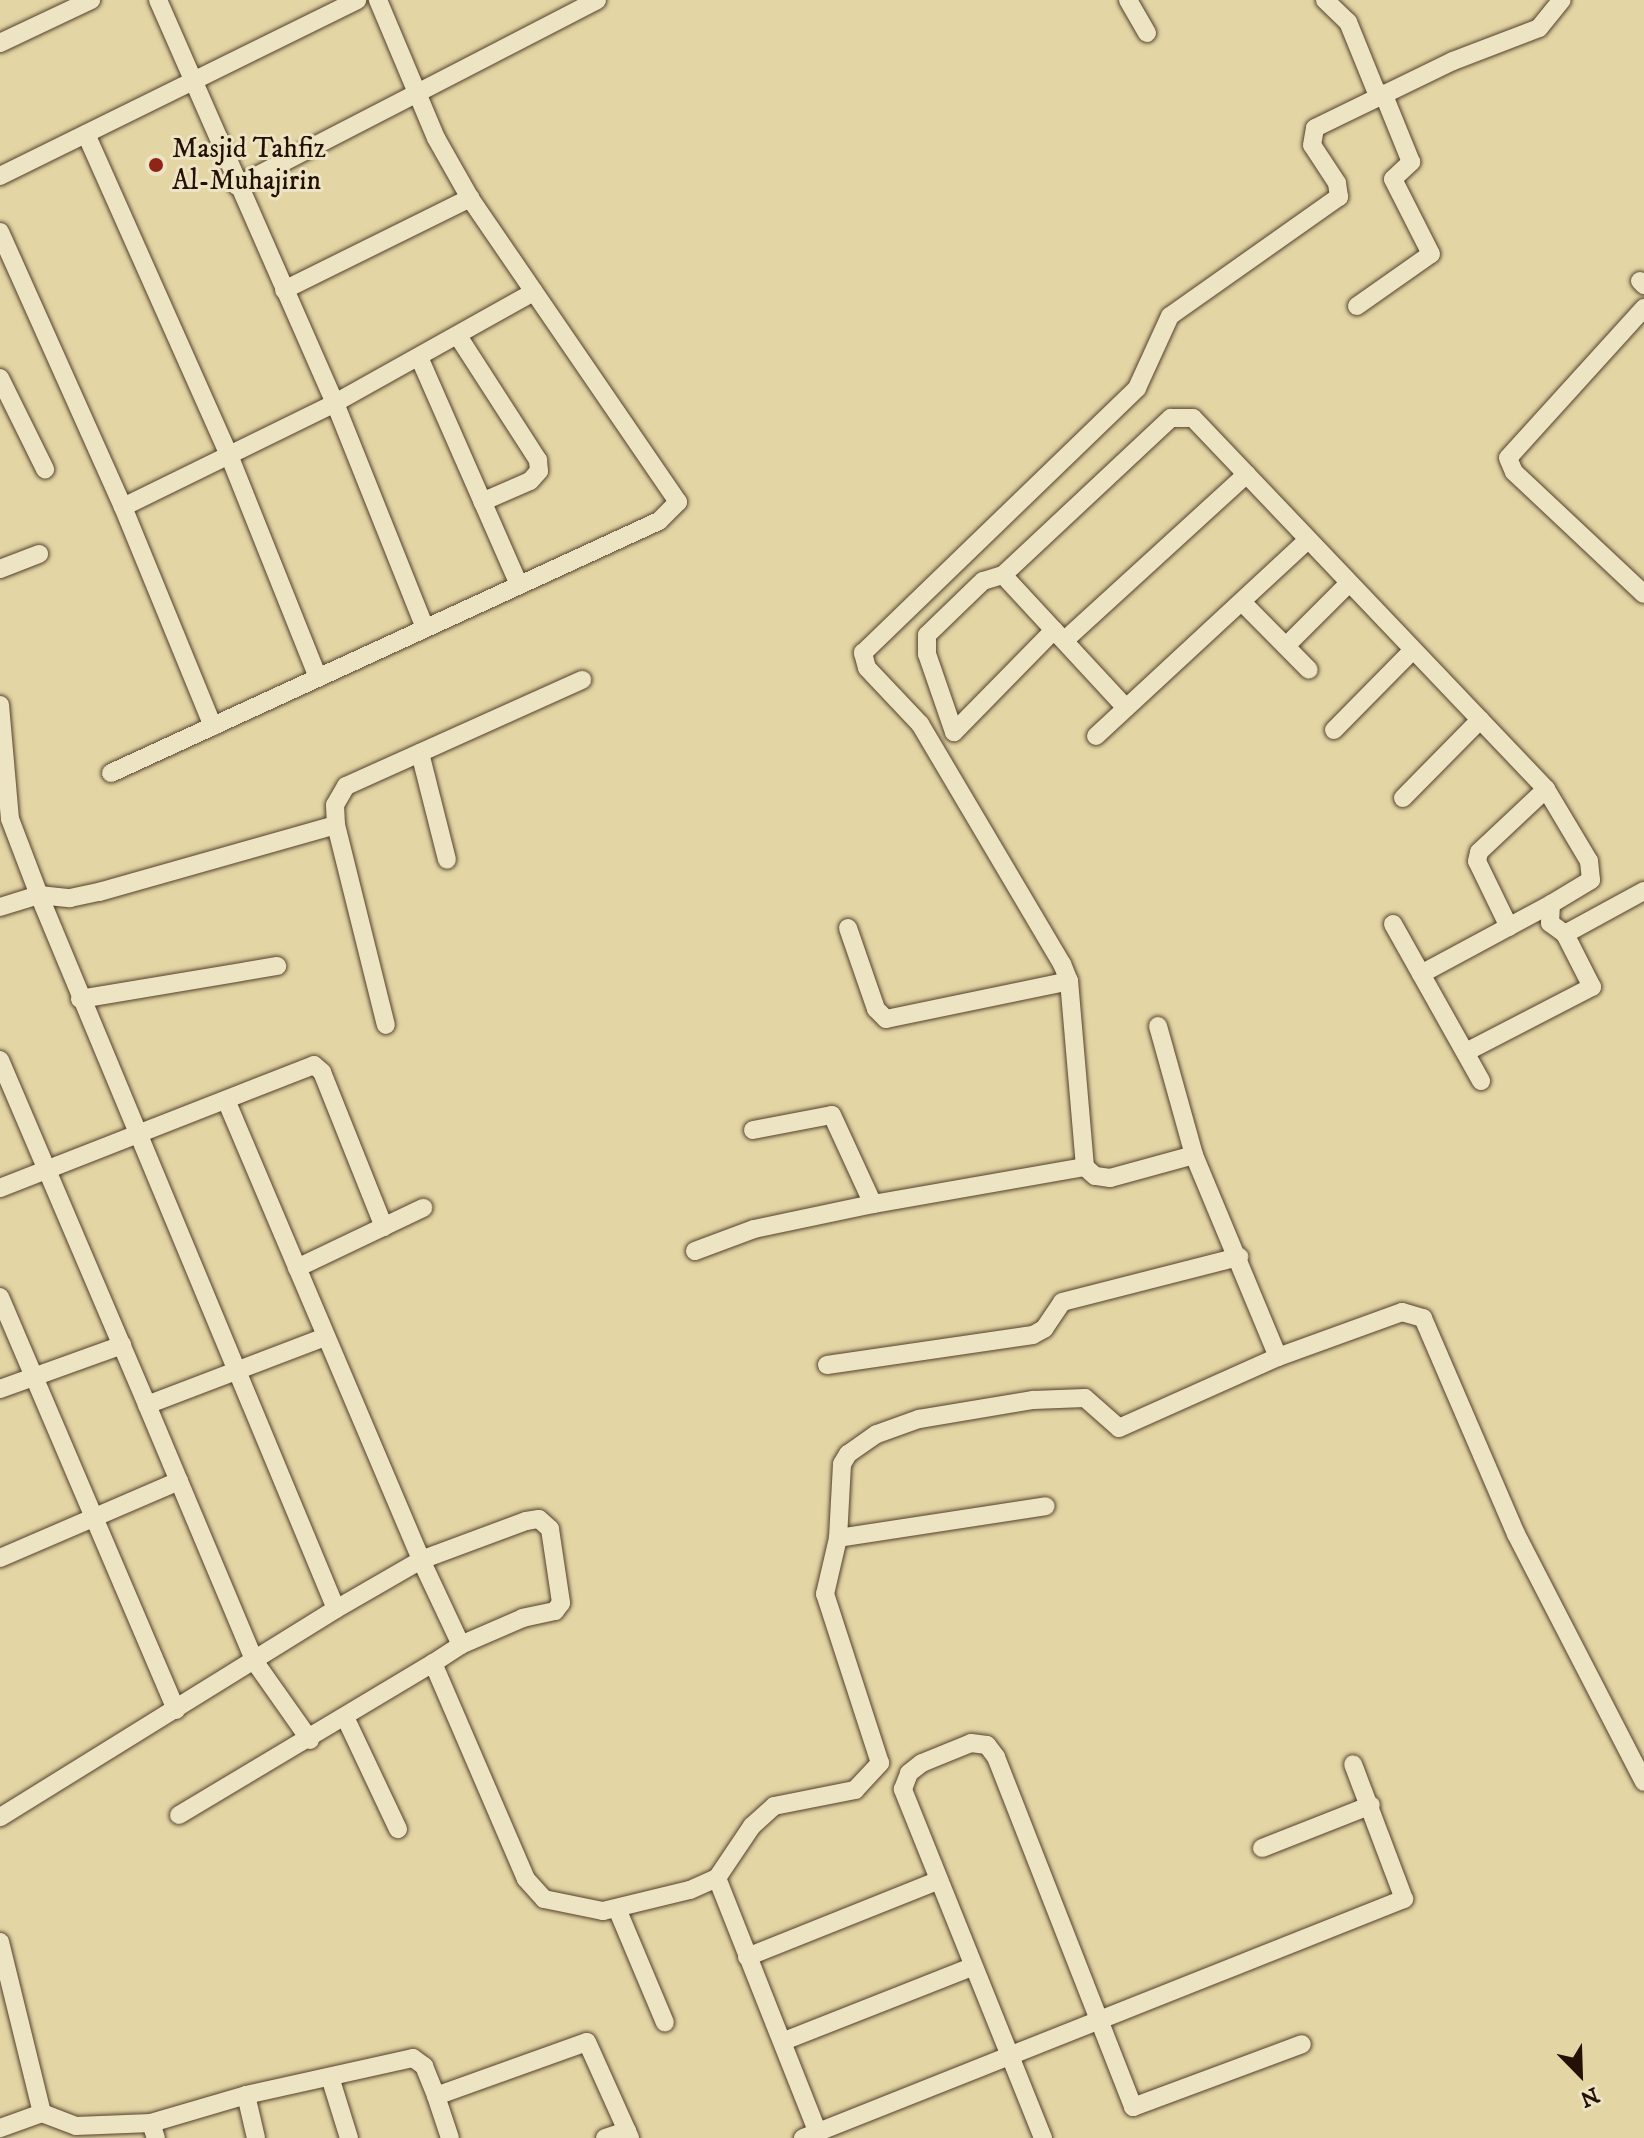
<!DOCTYPE html>
<style>
body{margin:0}
#map{position:relative;width:1644px;height:2138px;overflow:hidden;background:#e3d5a4;font-family:"IM FELL DW Pica",serif}
div>[style]{position:absolute}
[style*='--x']{left:calc(var(--x)*1px);top:calc(var(--y)*1px);width:calc(var(--w)*1px);rotate:calc(var(--a)*1deg)}
.roads{filter:drop-shadow(0 0 2px #54412d) drop-shadow(0 0 2px #54412d)}
.street>*{height:18px;margin:-9px;padding:0 9px;transform-origin:9px;border-radius:9px;background:#ede4c4}
.dots>*{width:22px;height:22px;translate:-50% -50%;box-sizing:border-box;border:4px solid #ede4c4;border-radius:50%}
span{translate:-50% -50%;white-space:nowrap;text-align:center;line-height:1.15;-webkit-text-stroke:6px #ede4c4;paint-order:stroke}
.poi-label{font-size:28px;color:#251005}
.left{translate:0 -50%;text-align:left}
.north{position:absolute;left:1540px;top:2034px;width:80px;height:80px;-webkit-text-stroke:6px #ede4c4;paint-order:stroke;rotate:157deg;font-size:22px;font-weight:700;line-height:32px;text-align:center;color:#251005}
.north::after{content:'';display:block;margin:auto;width:28px;height:36px;background:#251005;clip-path:polygon(50% 0,100% 100%,50% 72%,0 100%)}
</style>
<div id="map">
<div class="roads">
<div class="street">
<i style="--x:158;--y:0;--w:440;--a:66.3"></i>
<i style="--x:335;--y:403;--w:242;--a:68.2"></i>
<i style="--x:1128;--y:0;--w:38;--a:60"></i>
<i style="--x:1325;--y:0;--w:32;--a:44"></i>
<i style="--x:1348;--y:22;--w:80;--a:67.9"></i>
<i style="--x:0;--y:43;--w:101;--a:-25.3"></i>
<i style="--x:86;--y:134;--w:351;--a:66"></i>
<i style="--x:229;--y:455;--w:240;--a:68.2"></i>
<i style="--x:0;--y:176;--w:398;--a:-26.2"></i>
<i style="--x:237;--y:186;--w:405;--a:-27.3"></i>
<i style="--x:0;--y:232;--w:301;--a:65.9"></i>
<i style="--x:123;--y:507;--w:236;--a:-26.1"></i>
<i style="--x:335;--y:403;--w:228;--a:-29.2"></i>
<i style="--x:1640;--y:281;--w:6;--a:45"></i>
<i style="--x:284;--y:290;--w:208;--a:-26.3"></i>
<i style="--x:1357;--y:306;--w:90;--a:-35.1"></i>
<i style="--x:1431;--y:254;--w:84;--a:-116.9"></i>
<i style="--x:1393;--y:179;--w:25;--a:-43"></i>
<i style="--x:1411;--y:162;--w:74;--a:-112.1"></i>
<i style="--x:1644;--y:308;--w:202;--a:132.2"></i>
<i style="--x:1508;--y:458;--w:15;--a:67"></i>
<i style="--x:1514;--y:472;--w:178;--a:43.2"></i>
<i style="--x:458;--y:336;--w:148;--a:57.2"></i>
<i style="--x:538;--y:460;--w:11;--a:85"></i>
<i style="--x:539;--y:471;--w:13;--a:132"></i>
<i style="--x:530;--y:481;--w:52;--a:156.4"></i>
<i style="--x:419;--y:357;--w:249;--a:66.3"></i>
<i style="--x:0;--y:378;--w:102;--a:63.7"></i>
<i style="--x:123;--y:507;--w:237;--a:67.7"></i>
<i style="--x:0;--y:569;--w:42;--a:-21"></i>
<i style="--x:1003;--y:575;--w:181;--a:47.2"></i>
<i style="--x:1242;--y:602;--w:95;--a:45.4"></i>
<i style="--x:1054;--y:630;--w:143;--a:134.4"></i>
<i style="--x:954;--y:732;--w:83;--a:-109.1"></i>
<i style="--x:927;--y:654;--w:19;--a:-90"></i>
<i style="--x:927;--y:635;--w:78;--a:-44"></i>
<i style="--x:983;--y:581;--w:21;--a:-17"></i>
<i style="--x:1003;--y:575;--w:230;--a:-43.1"></i>
<i style="--x:1171;--y:418;--w:22;--a:0"></i>
<i style="--x:1193;--y:418;--w:512;--a:46.42"></i>
<i style="--x:1546;--y:789;--w:84;--a:59.2"></i>
<i style="--x:1589;--y:861;--w:19;--a:84"></i>
<i style="--x:1591;--y:880;--w:47;--a:149"></i>
<i style="--x:1551;--y:904;--w:19;--a:93"></i>
<i style="--x:1550;--y:923;--w:19;--a:36"></i>
<i style="--x:1565;--y:934;--w:90;--a:-28.6"></i>
<i style="--x:1065;--y:640;--w:246;--a:-42.4"></i>
<i style="--x:1286;--y:646;--w:89;--a:-45"></i>
<i style="--x:0;--y:705;--w:114;--a:85"></i>
<i style="--x:10;--y:819;--w:81;--a:69.1"></i>
<i style="--x:39;--y:895;--w:773;--a:67.41"></i>
<i style="--x:336;--y:1609;--w:395;--a:148.2"></i>
<i style="--x:1334;--y:730;--w:112;--a:-45.4"></i>
<i style="--x:1096;--y:736;--w:289;--a:-42.8"></i>
<i style="--x:420;--y:753;--w:110;--a:75.8"></i>
<i style="--x:111;--y:773;--w:603;--a:-24.7"></i>
<i style="--x:659;--y:521;--w:27;--a:-45"></i>
<i style="--x:678;--y:502;--w:368;--a:-124.4"></i>
<i style="--x:470;--y:198;--w:69;--a:-119.5"></i>
<i style="--x:436;--y:138;--w:150;--a:-112.8"></i>
<i style="--x:1403;--y:798;--w:110;--a:-45.4"></i>
<i style="--x:336;--y:825;--w:206;--a:76"></i>
<i style="--x:0;--y:907;--w:41;--a:-17.1"></i>
<i style="--x:39;--y:895;--w:31;--a:6"></i>
<i style="--x:70;--y:898;--w:30;--a:-12"></i>
<i style="--x:99;--y:892;--w:246;--a:-15.8"></i>
<i style="--x:336;--y:825;--w:20;--a:-93"></i>
<i style="--x:335;--y:805;--w:22;--a:-60"></i>
<i style="--x:346;--y:786;--w:259;--a:-24.2"></i>
<i style="--x:1393;--y:924;--w:180;--a:60.7"></i>
<i style="--x:1509;--y:927;--w:73;--a:-115.9"></i>
<i style="--x:1477;--y:861;--w:9;--a:-77"></i>
<i style="--x:1479;--y:852;--w:92;--a:-43.2"></i>
<i style="--x:848;--y:928;--w:86;--a:70.9"></i>
<i style="--x:876;--y:1009;--w:14;--a:45"></i>
<i style="--x:886;--y:1019;--w:187;--a:-11.7"></i>
<i style="--x:1421;--y:974;--w:148;--a:-28.3"></i>
<i style="--x:80;--y:999;--w:200;--a:-9.5"></i>
<i style="--x:1158;--y:1026;--w:134;--a:74.4"></i>
<i style="--x:1466;--y:1052;--w:142;--a:-27.3"></i>
<i style="--x:1592;--y:987;--w:59;--a:-117"></i>
<i style="--x:0;--y:1060;--w:375;--a:66.9"></i>
<i style="--x:226;--y:1100;--w:500;--a:67"></i>
<i style="--x:421;--y:1560;--w:112;--a:-20.4"></i>
<i style="--x:526;--y:1521;--w:13;--a:-9"></i>
<i style="--x:539;--y:1519;--w:15;--a:42"></i>
<i style="--x:550;--y:1529;--w:75;--a:81.5"></i>
<i style="--x:561;--y:1603;--w:10;--a:127"></i>
<i style="--x:555;--y:1611;--w:33;--a:168"></i>
<i style="--x:523;--y:1618;--w:68;--a:156.5"></i>
<i style="--x:461;--y:1645;--w:94;--a:-115.2"></i>
<i style="--x:421;--y:1560;--w:98;--a:150"></i>
<i style="--x:753;--y:1130;--w:80;--a:-10.8"></i>
<i style="--x:832;--y:1115;--w:98;--a:65.3"></i>
<i style="--x:873;--y:1204;--w:215;--a:-9.9"></i>
<i style="--x:0;--y:1188;--w:337;--a:-21.4"></i>
<i style="--x:314;--y:1065;--w:11;--a:41"></i>
<i style="--x:322;--y:1072;--w:167;--a:68.2"></i>
<i style="--x:695;--y:1251;--w:63;--a:-20.4"></i>
<i style="--x:754;--y:1229;--w:122;--a:-11.9"></i>
<i style="--x:297;--y:1268;--w:140;--a:-25.5"></i>
<i style="--x:0;--y:1297;--w:449;--a:66.9"></i>
<i style="--x:1278;--y:1357;--w:132;--a:-19.9"></i>
<i style="--x:1402;--y:1312;--w:22;--a:16"></i>
<i style="--x:1423;--y:1318;--w:235;--a:66.7"></i>
<i style="--x:1516;--y:1534;--w:279;--a:62.7"></i>
<i style="--x:827;--y:1365;--w:208;--a:-8.3"></i>
<i style="--x:1033;--y:1335;--w:13;--a:-29"></i>
<i style="--x:1044;--y:1329;--w:32;--a:-56"></i>
<i style="--x:1062;--y:1302;--w:183;--a:-14.3"></i>
<i style="--x:0;--y:1389;--w:130;--a:-19.8"></i>
<i style="--x:838;--y:1538;--w:210;--a:-8.7"></i>
<i style="--x:0;--y:1558;--w:195;--a:-23.3"></i>
<i style="--x:461;--y:1645;--w:33;--a:147"></i>
<i style="--x:433;--y:1663;--w:235;--a:66.7"></i>
<i style="--x:526;--y:1879;--w:27;--a:48"></i>
<i style="--x:544;--y:1899;--w:60;--a:11.5"></i>
<i style="--x:603;--y:1911;--w:89;--a:-13.6"></i>
<i style="--x:690;--y:1890;--w:30;--a:-24"></i>
<i style="--x:717;--y:1878;--w:63;--a:-56.1"></i>
<i style="--x:752;--y:1826;--w:30;--a:-42"></i>
<i style="--x:774;--y:1806;--w:83;--a:-11.2"></i>
<i style="--x:855;--y:1790;--w:37;--a:-47"></i>
<i style="--x:880;--y:1763;--w:178;--a:-108"></i>
<i style="--x:825;--y:1594;--w:57;--a:-76.9"></i>
<i style="--x:838;--y:1538;--w:74;--a:-86.9"></i>
<i style="--x:842;--y:1464;--w:12;--a:-59"></i>
<i style="--x:848;--y:1454;--w:35;--a:-35"></i>
<i style="--x:877;--y:1434;--w:45;--a:-19.7"></i>
<i style="--x:919;--y:1419;--w:116;--a:-9.5"></i>
<i style="--x:1033;--y:1400;--w:52;--a:-2.2"></i>
<i style="--x:1085;--y:1398;--w:45;--a:41.4"></i>
<i style="--x:1119;--y:1428;--w:174;--a:-24.1"></i>
<i style="--x:1278;--y:1357;--w:219;--a:-112.6"></i>
<i style="--x:1194;--y:1155;--w:87;--a:164.7"></i>
<i style="--x:1110;--y:1178;--w:15;--a:-172"></i>
<i style="--x:1095;--y:1176;--w:13;--a:-138"></i>
<i style="--x:1085;--y:1167;--w:187;--a:-94.9"></i>
<i style="--x:1069;--y:981;--w:18;--a:-112"></i>
<i style="--x:1062;--y:964;--w:279;--a:-120.6"></i>
<i style="--x:920;--y:724;--w:77;--a:-133.4"></i>
<i style="--x:867;--y:668;--w:16;--a:-105"></i>
<i style="--x:863;--y:653;--w:381;--a:-44"></i>
<i style="--x:1137;--y:388;--w:79;--a:-65.4"></i>
<i style="--x:1170;--y:316;--w:207;--a:-35.2"></i>
<i style="--x:1339;--y:197;--w:14;--a:-98"></i>
<i style="--x:1337;--y:183;--w:45;--a:-123.3"></i>
<i style="--x:1312;--y:145;--w:17;--a:-80"></i>
<i style="--x:1315;--y:128;--w:153;--a:-25.9"></i>
<i style="--x:1453;--y:61;--w:92;--a:-21"></i>
<i style="--x:1539;--y:28;--w:36;--a:-51"></i>
<i style="--x:345;--y:1717;--w:124;--a:64.7"></i>
<i style="--x:310;--y:1740;--w:95;--a:-125.2"></i>
<i style="--x:255;--y:1662;--w:279;--a:-112.8"></i>
<i style="--x:147;--y:1405;--w:191;--a:-20.9"></i>
<i style="--x:179;--y:1815;--w:296;--a:-30.9"></i>
<i style="--x:1262;--y:1848;--w:117;--a:-21.5"></i>
<i style="--x:717;--y:1878;--w:271;--a:68.4"></i>
<i style="--x:618;--y:1911;--w:121;--a:67.2"></i>
<i style="--x:0;--y:1942;--w:176;--a:76.2"></i>
<i style="--x:42;--y:2113;--w:45;--a:160.3"></i>
<i style="--x:747;--y:1957;--w:205;--a:-21.8"></i>
<i style="--x:784;--y:2041;--w:202;--a:-21.5"></i>
<i style="--x:330;--y:2077;--w:64;--a:72.7"></i>
<i style="--x:246;--y:2095;--w:44;--a:76.9"></i>
<i style="--x:436;--y:2096;--w:44;--a:71.6"></i>
<i style="--x:42;--y:2113;--w:36;--a:21"></i>
<i style="--x:76;--y:2126;--w:75;--a:-2.3"></i>
<i style="--x:151;--y:2123;--w:16;--a:72"></i>
<i style="--x:151;--y:2123;--w:99;--a:-16.4"></i>
<i style="--x:246;--y:2095;--w:171;--a:-12.5"></i>
<i style="--x:413;--y:2058;--w:14;--a:36"></i>
<i style="--x:424;--y:2066;--w:32;--a:68"></i>
<i style="--x:436;--y:2096;--w:160;--a:-19.7"></i>
<i style="--x:587;--y:2042;--w:98;--a:65.8"></i>
<i style="--x:605;--y:2138;--w:23;--a:-18"></i>
<i style="--x:627;--y:2131;--w:8;--a:67"></i>
<i style="--x:803;--y:2138;--w:647;--a:-21.69"></i>
<i style="--x:1404;--y:1899;--w:144;--a:-110.7"></i>
<i style="--x:1043;--y:2138;--w:376;--a:-111.9"></i>
<i style="--x:903;--y:1789;--w:17;--a:-69"></i>
<i style="--x:909;--y:1773;--w:16;--a:-38"></i>
<i style="--x:922;--y:1763;--w:53;--a:-22.2"></i>
<i style="--x:971;--y:1743;--w:16;--a:7"></i>
<i style="--x:987;--y:1745;--w:15;--a:53"></i>
<i style="--x:996;--y:1757;--w:376;--a:68.6"></i>
<i style="--x:1133;--y:2107;--w:180;--a:-20.4"></i>
</div>
</div>
<div class="dots">
<i style="left:156px;top:165px;background:#8f2418"></i>
</div>
<div class="poi-label">
<span class="left" style="left:172px;top:165px">Masjid Tahfiz<br>Al-Muhajirin</span>
</div>
<div class="north">N</div>
</div>
